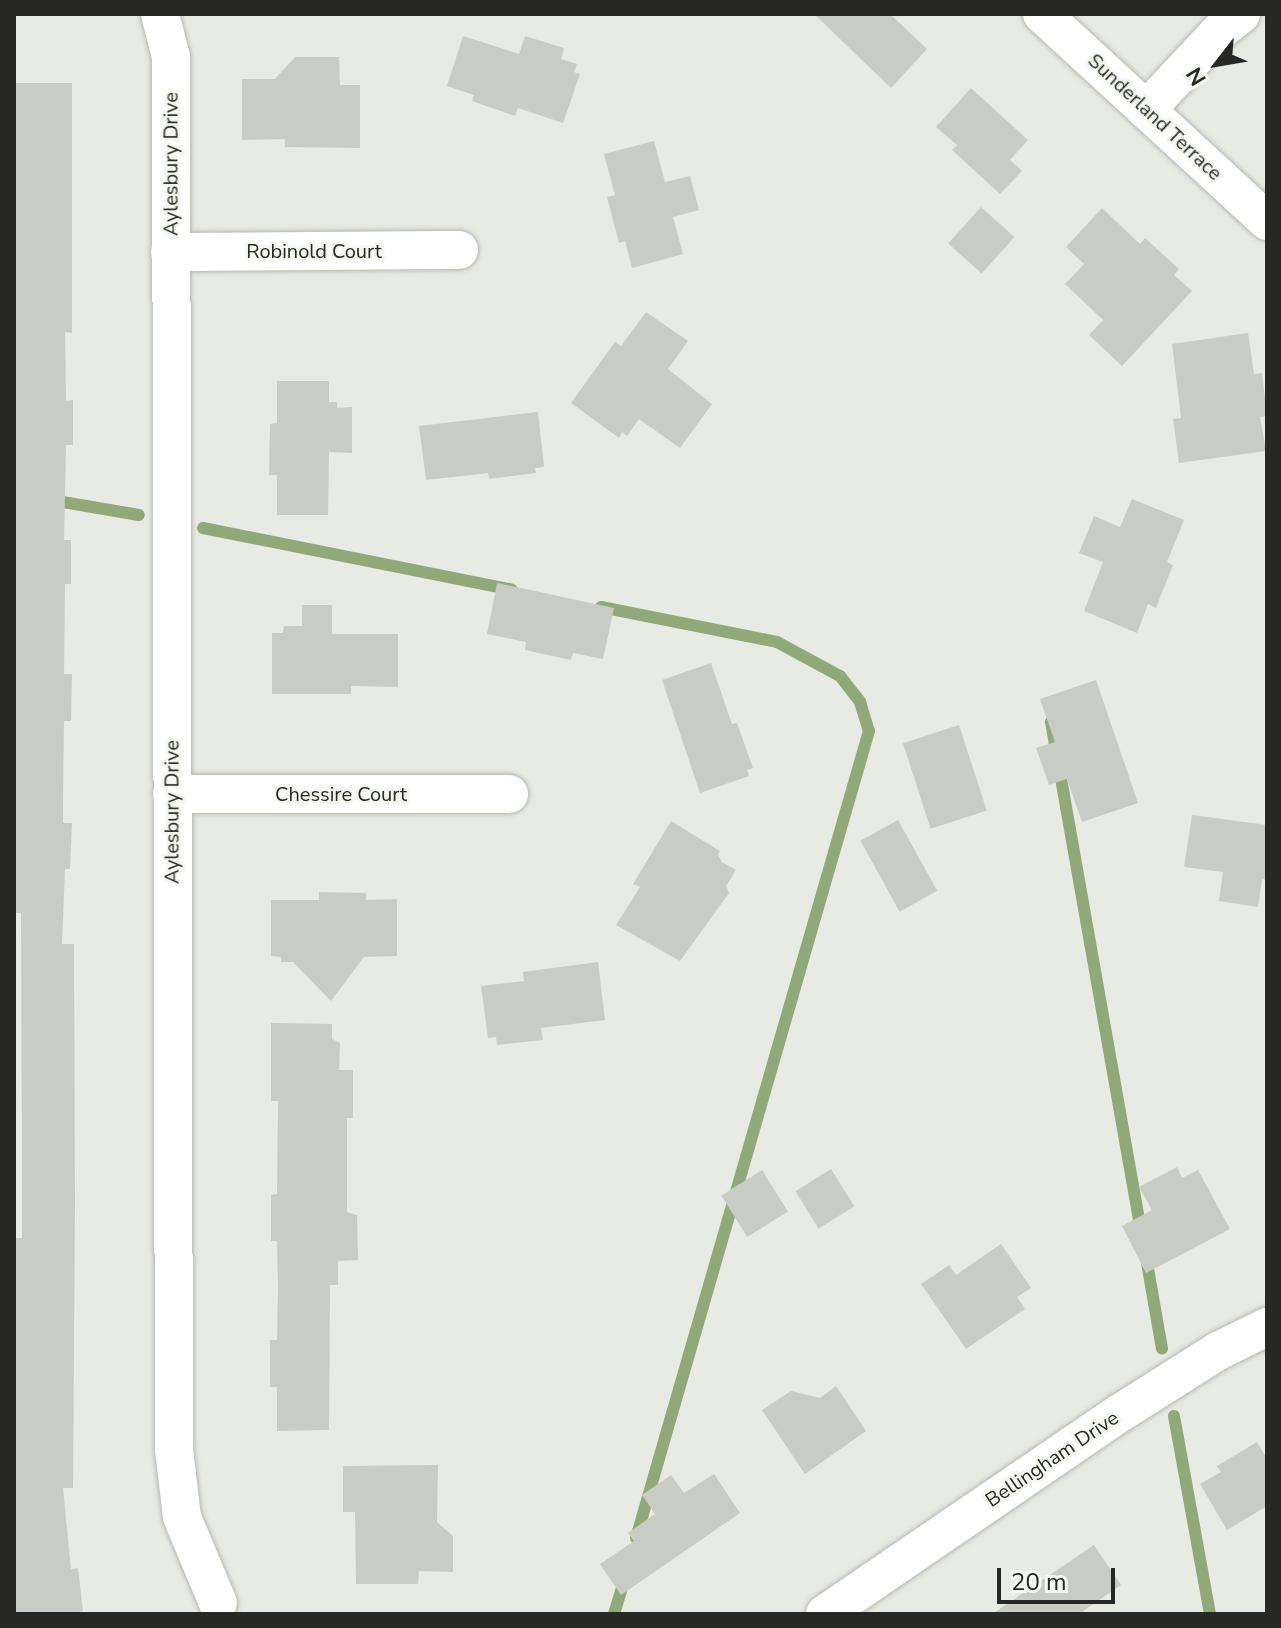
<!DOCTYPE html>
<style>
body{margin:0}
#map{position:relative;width:1281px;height:1628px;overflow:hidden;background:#e7ebe3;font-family:"Nunito Sans",sans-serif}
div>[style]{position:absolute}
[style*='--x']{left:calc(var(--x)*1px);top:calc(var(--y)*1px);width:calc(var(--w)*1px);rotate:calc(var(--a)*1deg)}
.stream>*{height:12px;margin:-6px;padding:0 6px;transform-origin:6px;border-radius:6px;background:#91a879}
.building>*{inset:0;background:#c8ccc5;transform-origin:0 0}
.roads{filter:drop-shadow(0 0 2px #b5b9b2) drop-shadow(0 0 2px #b5b9b2)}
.street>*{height:38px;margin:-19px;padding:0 19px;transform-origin:19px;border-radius:19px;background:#fff}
span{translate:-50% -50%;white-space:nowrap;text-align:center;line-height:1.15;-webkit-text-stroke:6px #f4f8f1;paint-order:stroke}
.street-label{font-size:20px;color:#272826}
.frame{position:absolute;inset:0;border:16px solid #272826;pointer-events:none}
.north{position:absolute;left:1177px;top:24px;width:80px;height:80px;-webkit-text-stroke:6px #f4f8f1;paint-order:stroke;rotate:239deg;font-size:22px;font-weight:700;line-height:32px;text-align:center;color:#272826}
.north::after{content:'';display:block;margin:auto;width:28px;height:36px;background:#272826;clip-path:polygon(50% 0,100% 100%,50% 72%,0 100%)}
.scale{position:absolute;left:997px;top:1568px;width:118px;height:36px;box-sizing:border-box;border:4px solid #272826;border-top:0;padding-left:10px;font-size:24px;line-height:28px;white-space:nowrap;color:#272826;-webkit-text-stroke:6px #f4f8f1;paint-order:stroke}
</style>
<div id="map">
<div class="stream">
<i style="--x:51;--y:500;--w:89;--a:9.7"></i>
<i style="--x:203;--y:528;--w:315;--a:11.3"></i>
<i style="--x:601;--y:607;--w:179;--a:11.2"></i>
<i style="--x:777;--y:642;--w:72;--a:28.4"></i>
<i style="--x:840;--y:676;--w:33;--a:52"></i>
<i style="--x:860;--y:702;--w:30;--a:73"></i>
<i style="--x:869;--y:731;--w:840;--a:106.1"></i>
<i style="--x:1051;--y:722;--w:517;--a:79.97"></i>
<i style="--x:1146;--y:1257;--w:93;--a:80.1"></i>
<i style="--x:1174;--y:1416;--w:201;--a:79.7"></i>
<i style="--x:614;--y:1614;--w:37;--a:-73"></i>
</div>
<div class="building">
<i style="clip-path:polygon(814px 14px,890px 14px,927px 49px,891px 88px)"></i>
<i style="clip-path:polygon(463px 36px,519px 54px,525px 36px,564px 48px,561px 59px,577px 64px,574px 72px,580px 74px,563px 123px,518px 108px,515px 116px,472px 101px,474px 95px,447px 86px)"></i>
<i style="clip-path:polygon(295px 57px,339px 57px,340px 85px,360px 85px,360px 148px,285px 147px,285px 139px,242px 140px,242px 79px,275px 79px)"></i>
<i style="clip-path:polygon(15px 83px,72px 83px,72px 333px,65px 332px,66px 401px,73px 400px,73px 445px,66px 445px,64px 540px,71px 540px,71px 584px,65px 584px,64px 674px,72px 674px,71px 721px,64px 721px,63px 800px,63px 823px,72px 823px,70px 869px,65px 869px,62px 944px,74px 944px,75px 1201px,73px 1488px,63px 1488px,71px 1569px,78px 1568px,83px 1611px,76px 1614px,14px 1614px,14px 1280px,16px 1238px,22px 1238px,22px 1158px,21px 913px,14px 913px)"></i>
<i style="clip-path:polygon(971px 88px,1028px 140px,1010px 160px,1022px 171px,1000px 194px,952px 150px,957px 145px,936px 127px)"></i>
<i style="clip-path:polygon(654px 141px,665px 182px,690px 176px,699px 210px,673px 217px,683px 254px,632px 268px,625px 241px,619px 243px,607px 197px,615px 195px,604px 154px)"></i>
<i style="left:981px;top:207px;width:45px;height:49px;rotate:42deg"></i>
<i style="clip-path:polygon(1102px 208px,1140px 244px,1145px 238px,1179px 269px,1174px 275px,1192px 291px,1122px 366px,1089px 335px,1103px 320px,1065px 284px,1084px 264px,1066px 247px)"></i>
<i style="clip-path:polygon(646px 312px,688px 341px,668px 369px,712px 404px,680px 448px,639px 419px,627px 436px,622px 432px,619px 438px,571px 403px,615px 342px,621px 346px)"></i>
<i style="clip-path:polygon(1248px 333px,1254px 374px,1262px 373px,1267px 416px,1260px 417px,1266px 451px,1179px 463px,1173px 419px,1181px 418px,1172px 344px)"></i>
<i style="clip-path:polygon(277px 381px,329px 381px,329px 402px,337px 402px,337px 408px,352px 407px,352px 453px,329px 452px,328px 515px,277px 515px,277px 475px,269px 475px,270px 424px,277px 423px)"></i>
<i style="clip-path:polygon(538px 412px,544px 467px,535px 468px,536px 473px,489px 479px,488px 473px,426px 480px,419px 426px)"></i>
<i style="clip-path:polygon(1132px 499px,1184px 520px,1167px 562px,1173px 565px,1156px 608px,1148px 604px,1137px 633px,1084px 611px,1103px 562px,1079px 553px,1094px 516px,1120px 527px)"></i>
<i style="clip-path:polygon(497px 583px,614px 608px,603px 659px,573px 653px,571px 660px,525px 650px,526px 642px,487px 634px)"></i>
<i style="clip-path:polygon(302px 605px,332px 605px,332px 634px,398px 634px,398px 687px,351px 686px,351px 694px,272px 694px,272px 633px,283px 633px,284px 626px,302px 626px)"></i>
<i style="clip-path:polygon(711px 663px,732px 724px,737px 723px,753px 768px,747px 770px,749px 776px,700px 793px,662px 680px)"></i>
<i style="clip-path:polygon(1096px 680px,1138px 803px,1082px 822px,1067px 779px,1049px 785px,1036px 748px,1055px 742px,1040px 699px)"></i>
<i style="left:959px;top:725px;width:90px;height:59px;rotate:72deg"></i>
<i style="clip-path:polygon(1192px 815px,1267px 825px,1267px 880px,1262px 879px,1258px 907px,1219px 901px,1223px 872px,1184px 867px)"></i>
<i style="left:898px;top:820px;width:81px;height:43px;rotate:61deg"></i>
<i style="clip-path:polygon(671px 821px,720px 851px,718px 855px,722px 862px,736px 870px,726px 886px,729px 893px,680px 961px,616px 925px,640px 887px,633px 884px)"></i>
<i style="clip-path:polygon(319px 892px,366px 893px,366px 900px,397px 899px,397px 956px,364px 957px,331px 1001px,293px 962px,281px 962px,281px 957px,271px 956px,271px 900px,319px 900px)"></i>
<i style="clip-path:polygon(598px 962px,605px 1020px,541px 1028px,543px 1040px,497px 1045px,496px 1037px,488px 1038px,481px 986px,524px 981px,523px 972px)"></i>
<i style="clip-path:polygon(271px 1023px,332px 1024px,332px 1039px,340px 1043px,339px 1070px,353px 1070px,353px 1118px,347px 1118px,347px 1212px,357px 1215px,358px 1260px,338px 1261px,338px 1285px,330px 1285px,329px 1430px,277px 1431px,277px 1387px,270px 1387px,270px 1340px,277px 1340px,278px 1286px,277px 1241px,271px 1241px,271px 1195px,277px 1194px,278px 1101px,271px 1101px)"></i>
<i style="clip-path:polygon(1177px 1167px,1182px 1178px,1198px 1170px,1230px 1229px,1146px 1273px,1122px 1226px,1152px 1210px,1139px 1187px)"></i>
<i style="left:831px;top:1169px;width:44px;height:42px;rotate:58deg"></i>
<i style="left:762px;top:1170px;width:49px;height:48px;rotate:58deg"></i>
<i style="clip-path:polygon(1001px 1244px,1031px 1288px,1017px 1297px,1025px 1309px,966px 1349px,921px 1284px,949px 1265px,956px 1275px)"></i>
<i style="clip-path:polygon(836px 1386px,866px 1431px,805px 1474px,762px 1410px,791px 1391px,820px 1398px)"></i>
<i style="clip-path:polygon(1257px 1442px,1267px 1459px,1267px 1506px,1227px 1530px,1200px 1484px,1221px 1472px,1217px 1466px)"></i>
<i style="clip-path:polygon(438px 1465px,437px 1522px,453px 1536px,453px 1572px,419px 1571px,418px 1584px,356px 1584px,355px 1512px,343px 1512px,343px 1466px)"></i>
<i style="clip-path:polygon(714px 1474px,740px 1513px,621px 1595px,600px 1564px,634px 1541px,628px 1533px,655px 1514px,642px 1495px,671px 1475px,684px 1493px)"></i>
<i style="clip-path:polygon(1094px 1545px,1121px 1585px,1079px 1614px,992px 1614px)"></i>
</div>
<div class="roads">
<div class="street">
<i style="--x:160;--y:14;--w:44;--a:75.7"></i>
<i style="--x:171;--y:57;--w:1392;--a:89.88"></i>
<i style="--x:174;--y:1449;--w:68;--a:83.3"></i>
<i style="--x:182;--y:1517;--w:93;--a:67.3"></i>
<i style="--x:1042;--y:14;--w:306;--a:42.6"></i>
<i style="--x:1146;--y:110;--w:111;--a:-46.8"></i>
<i style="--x:1222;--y:29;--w:24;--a:-38"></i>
<i style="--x:170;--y:252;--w:289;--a:-0.4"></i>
<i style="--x:172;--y:794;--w:337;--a:0"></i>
<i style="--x:825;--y:1614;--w:357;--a:-34.3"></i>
<i style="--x:1120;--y:1413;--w:116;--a:-32.3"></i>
<i style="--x:1218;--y:1351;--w:55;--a:-26.1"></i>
</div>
</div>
<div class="street-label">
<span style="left:1155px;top:117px;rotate:43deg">Sunderland Terrace</span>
<span style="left:171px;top:164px;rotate:-90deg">Aylesbury Drive</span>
<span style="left:314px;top:251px">Robinold Court</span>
<span style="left:341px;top:794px">Chessire Court</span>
<span style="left:172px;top:812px;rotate:-90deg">Aylesbury Drive</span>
<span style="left:1052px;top:1459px;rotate:-34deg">Bellingham Drive</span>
</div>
<div class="frame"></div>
<div class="north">N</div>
<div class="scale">20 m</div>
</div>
